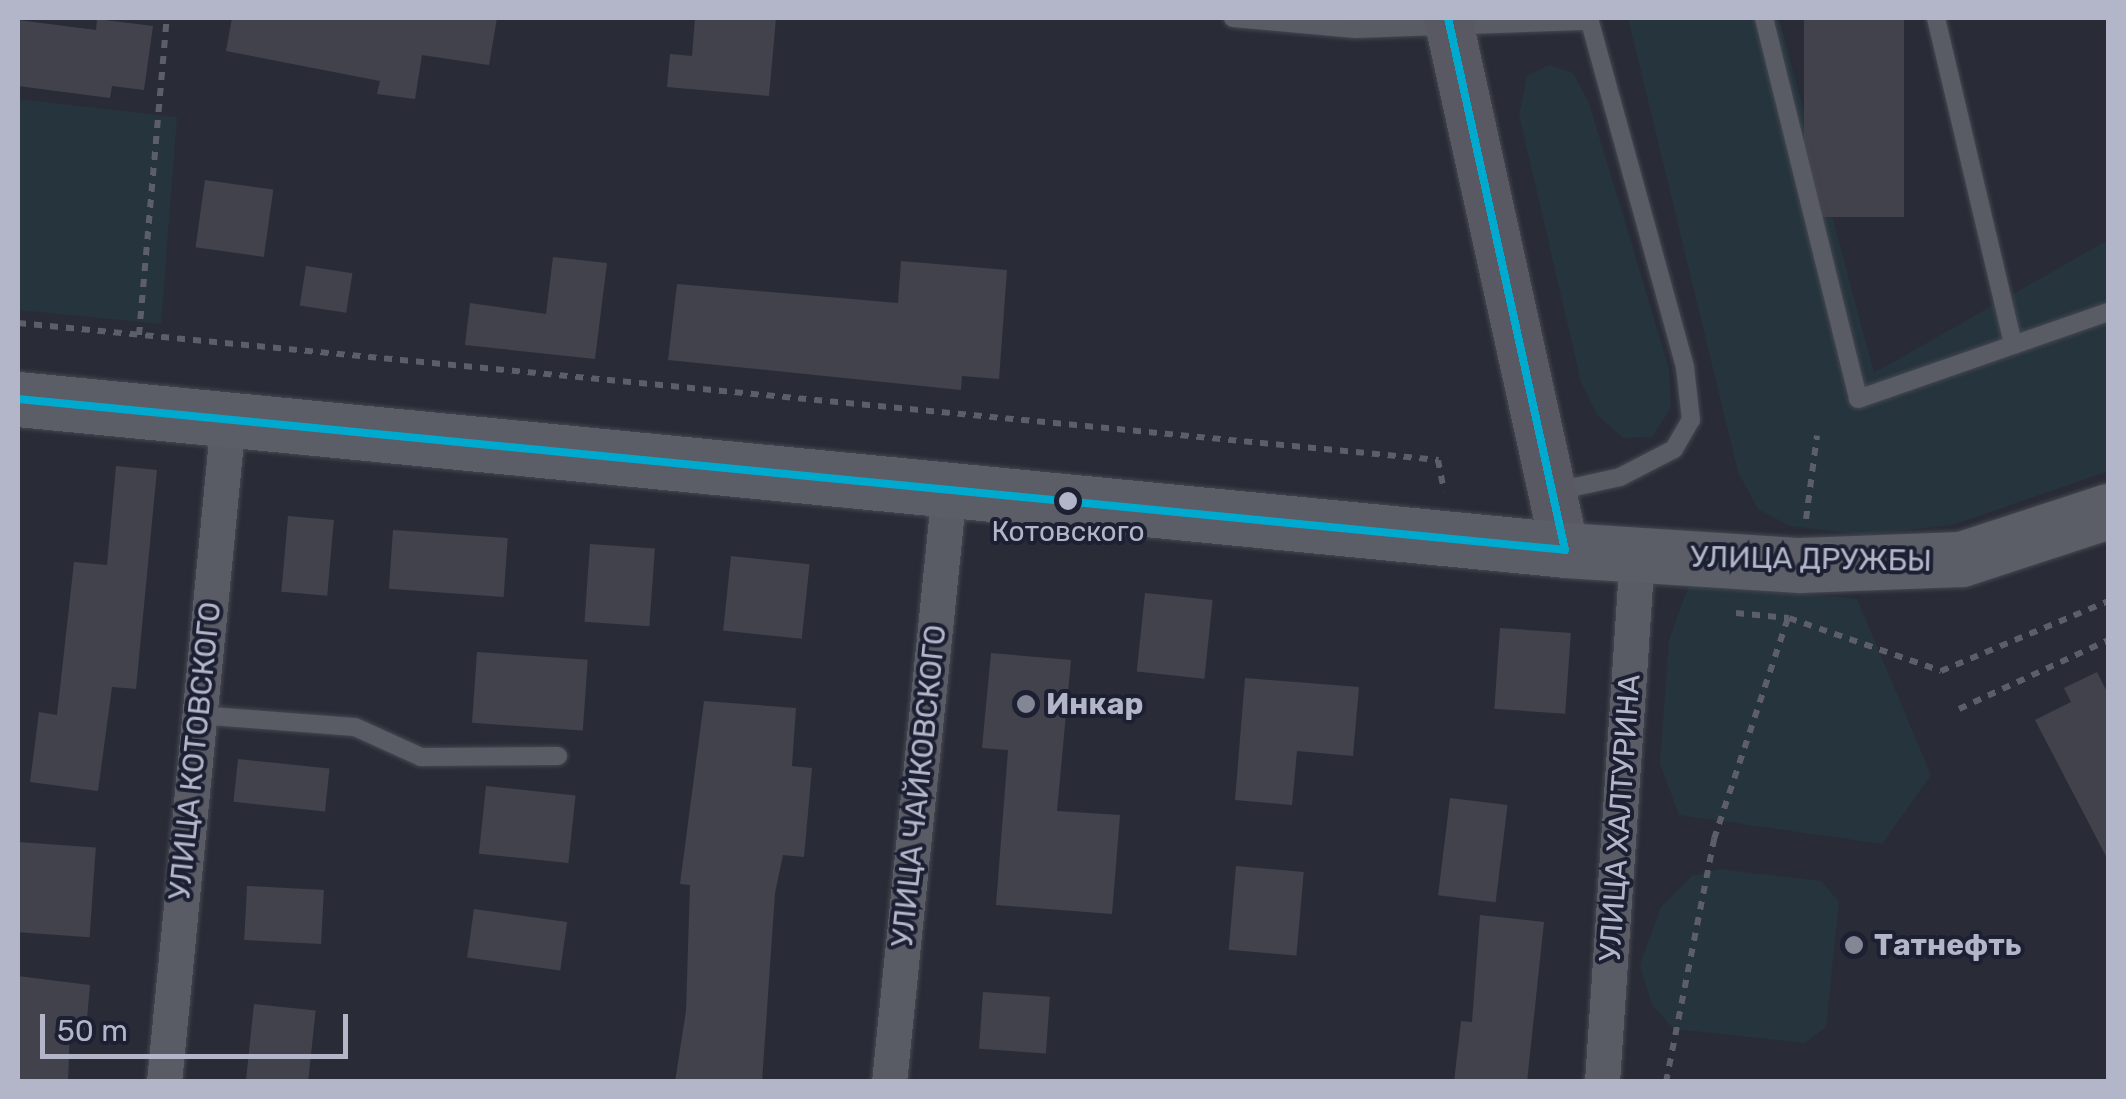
<!DOCTYPE html>
<meta charset="utf-8">
<style>
body{margin:0}
#map{position:relative;width:2126px;height:1099px;overflow:hidden;background:#292c37;font-family:Rubik,sans-serif}
div>[style]{position:absolute}
[style*='--x']{left:calc(var(--x)*1px);top:calc(var(--y)*1px);width:calc(var(--w)*1px);rotate:calc(var(--a)*1deg)}
.green>*{inset:0;background:#26343d}
.building>*{inset:0;background:#41424c;transform-origin:0 0}
.path>*{height:6px;margin-top:-3px;transform-origin:0;background:repeating-linear-gradient(90deg,#5c5f69 0 8px,transparent 0 16px)}
.roads{filter:drop-shadow(0 0 2px #454850) drop-shadow(0 0 2px #454850)}
.service>*{height:18px;margin:-9px;padding:0 9px;transform-origin:9px;border-radius:9px;background:#595b65}
.minor>*{height:35px;margin:-17.5px;padding:0 17.5px;transform-origin:17.5px;border-radius:17.5px;background:#595b65}
.secondary>*{height:48px;margin:-24px;padding:0 24px;transform-origin:24px;border-radius:24px;background:#585963}
.primary>*{height:55px;margin:-27.5px;padding:0 27.5px;transform-origin:27.5px;border-radius:27.5px;background:#5b5d67}
.bus-1>*{height:8px;margin:-4px;padding:0 4px;transform-origin:4px;border-radius:4px;background:#00a9ce}
.dots>*{width:28px;height:28px;translate:-50% -50%;box-sizing:border-box;border:5px solid #1c2032;border-radius:50%}
span{translate:-50% -50%;white-space:nowrap;text-align:center;line-height:1.15;-webkit-text-stroke:8px #1c2032;paint-order:stroke}
.bus-label{font-size:28px;color:#b3b6c8}
.street-label{font-size:30px;color:#b3b6c8}
.poi-label{font-size:30px;color:#b3b6c8;font-weight:700}
.left{translate:0 -50%;text-align:left}
.frame{position:absolute;inset:0;border:20px solid #b3b6c8;pointer-events:none}
.scale{position:absolute;left:40px;top:1014px;width:308px;height:45px;box-sizing:border-box;border:5px solid #b3b6c8;border-top:0;padding-left:12px;font-size:30px;line-height:35px;white-space:nowrap;color:#b3b6c8;-webkit-text-stroke:8px #1c2032;paint-order:stroke}
</style>
<div id="map">
<div class="green">
<i style="clip-path:polygon(1628px 18px,1779px 18px,1874px 373px,2108px 240px,2108px 471px,1953px 525px,1862px 535px,1790px 526px,1758px 509px,1738px 472px)"></i>
<i style="clip-path:polygon(1549px 65px,1573px 73px,1589px 103px,1669px 368px,1671px 408px,1652px 437px,1623px 438px,1598px 416px,1581px 382px,1519px 115px,1527px 76px)"></i>
<i style="clip-path:polygon(18px 99px,177px 117px,161px 324px,18px 310px)"></i>
<i style="clip-path:polygon(1690px 582px,1857px 599px,1931px 775px,1882px 844px,1679px 815px,1660px 764px,1669px 640px)"></i>
<i style="clip-path:polygon(1720px 869px,1821px 881px,1839px 902px,1826px 1027px,1805px 1043px,1674px 1029px,1652px 1005px,1640px 965px,1661px 907px,1692px 876px)"></i>
</div>
<div class="building">
<i style="clip-path:polygon(232px 18px,497px 18px,489px 65px,422px 55px,415px 99px,377px 94px,380px 81px,226px 51px)"></i>
<i style="clip-path:polygon(695px 18px,776px 18px,769px 96px,667px 87px,670px 54px,692px 56px)"></i>
<i style="left:1804px;top:18px;width:100px;height:199px"></i>
<i style="clip-path:polygon(97px 19px,153px 26px,144px 90px,112px 86px,110px 98px,18px 86px,18px 20px,96px 30px)"></i>
<i style="left:205px;top:180px;width:69px;height:68px;rotate:8deg"></i>
<i style="clip-path:polygon(553px 257px,607px 263px,595px 359px,465px 345px,470px 303px,546px 314px)"></i>
<i style="clip-path:polygon(901px 261px,1007px 270px,999px 379px,962px 376px,961px 390px,668px 360px,677px 284px,898px 303px)"></i>
<i style="left:306px;top:266px;width:47px;height:40px;rotate:9deg"></i>
<i style="clip-path:polygon(116px 466px,157px 470px,136px 689px,112px 687px,98px 791px,30px 782px,39px 712px,57px 715px,74px 562px,107px 565px)"></i>
<i style="left:288px;top:516px;width:46px;height:76px;rotate:5deg"></i>
<i style="left:393px;top:530px;width:115px;height:59px;rotate:4deg"></i>
<i style="left:590px;top:544px;width:65px;height:78px;rotate:4deg"></i>
<i style="left:731px;top:556px;width:79px;height:75px;rotate:6deg"></i>
<i style="left:1145px;top:593px;width:68px;height:79px;rotate:6deg"></i>
<i style="left:1500px;top:628px;width:71px;height:81px;rotate:4deg"></i>
<i style="left:477px;top:652px;width:111px;height:71px;rotate:4deg"></i>
<i style="clip-path:polygon(991px 653px,1071px 660px,1057px 811px,1120px 815px,1112px 914px,996px 905px,1008px 750px,982px 748px)"></i>
<i style="clip-path:polygon(2097px 672px,2108px 694px,2108px 860px,2035px 720px,2071px 702px,2064px 688px)"></i>
<i style="clip-path:polygon(1245px 678px,1359px 687px,1353px 756px,1297px 751px,1292px 805px,1235px 800px)"></i>
<i style="clip-path:polygon(704px 701px,796px 708px,792px 766px,812px 768px,804px 857px,783px 855px,775px 893px,762px 1082px,675px 1082px,686px 1011px,690px 885px,680px 884px)"></i>
<i style="left:238px;top:759px;width:92px;height:43px;rotate:6deg"></i>
<i style="left:486px;top:786px;width:90px;height:68px;rotate:6deg"></i>
<i style="left:1450px;top:798px;width:58px;height:98px;rotate:7deg"></i>
<i style="left:18px;top:842px;width:78px;height:90px;rotate:4deg"></i>
<i style="left:1236px;top:866px;width:68px;height:84px;rotate:5deg"></i>
<i style="left:247px;top:886px;width:77px;height:54px;rotate:3deg"></i>
<i style="left:474px;top:909px;width:94px;height:49px;rotate:8deg"></i>
<i style="clip-path:polygon(1480px 915px,1544px 922px,1527px 1082px,1454px 1082px,1461px 1021px,1472px 1022px)"></i>
<i style="clip-path:polygon(18px 976px,90px 985px,86px 1030px,70px 1029px,68px 1082px,18px 1082px)"></i>
<i style="left:983px;top:992px;width:67px;height:57px;rotate:4deg"></i>
<i style="left:254px;top:1004px;width:62px;height:79px;rotate:6deg"></i>
</div>
<div class="path">
<i style="--x:18;--y:323;--w:1427;--a:5.51"></i>
<i style="--x:1438;--y:460;--w:32;--a:79"></i>
<i style="--x:139;--y:335;--w:318;--a:-85"></i>
<i style="--x:1806;--y:519;--w:84;--a:-82.5"></i>
<i style="--x:1736;--y:613;--w:53;--a:5.4"></i>
<i style="--x:1789;--y:618;--w:161;--a:19.2"></i>
<i style="--x:1941;--y:671;--w:181;--a:-22.7"></i>
<i style="--x:1959;--y:709;--w:164;--a:-24.8"></i>
<i style="--x:1666;--y:1082;--w:248;--a:-78.8"></i>
<i style="--x:1714;--y:839;--w:236;--a:-71.5"></i>
</div>
<div class="roads">
<div class="service">
<i style="--x:1233;--y:18;--w:123;--a:5.1"></i>
<i style="--x:1356;--y:29;--w:234;--a:-2"></i>
<i style="--x:1764;--y:18;--w:392;--a:76.1"></i>
<i style="--x:1858;--y:399;--w:265;--a:-19.2"></i>
<i style="--x:1936;--y:18;--w:336;--a:76.7"></i>
<i style="--x:1552;--y:492;--w:70;--a:-12.4"></i>
<i style="--x:1620;--y:477;--w:61;--a:-27.4"></i>
<i style="--x:1674;--y:449;--w:34;--a:-60"></i>
<i style="--x:1691;--y:420;--w:53;--a:-96.5"></i>
<i style="--x:1685;--y:367;--w:362;--a:-105.4"></i>
<i style="--x:198;--y:715;--w:157;--a:4.4"></i>
<i style="--x:355;--y:727;--w:72;--a:24.4"></i>
<i style="--x:421;--y:757;--w:137;--a:-0.4"></i>
</div>
<div class="minor">
<i style="--x:164;--y:1082;--w:665;--a:-84.48"></i>
<i style="--x:889;--y:1082;--w:595;--a:-84.21"></i>
<i style="--x:1602;--y:1082;--w:529;--a:-86.21"></i>
</div>
<div class="secondary">
<i style="--x:1448;--y:18;--w:545;--a:77.6"></i>
</div>
<div class="primary">
<i style="--x:18;--y:399;--w:1554;--a:5.57"></i>
<i style="--x:1565;--y:550;--w:235;--a:3.7"></i>
<i style="--x:1800;--y:565;--w:161;--a:-2.1"></i>
<i style="--x:1961;--y:559;--w:155;--a:-18.1"></i>
</div>
</div>
<div class="bus-1">
<i style="--x:18;--y:399;--w:1554;--a:5.57"></i>
<i style="--x:1565;--y:550;--w:545;--a:-102.4"></i>
</div>
<div class="dots">
<i style="left:1068px;top:501px;background:#b3b6c8"></i>
<i style="left:1026px;top:704px;background:#838695"></i>
<i style="left:1854px;top:945px;background:#838695"></i>
</div>
<div class="bus-label">
<span style="left:1068px;top:532px">Котовского</span>
</div>
<div class="street-label">
<span style="left:1811px;top:559px;rotate:1deg">УЛИЦА ДРУЖБЫ</span>
<span style="left:195px;top:751px;rotate:-84deg">УЛИЦА КОТОВСКОГО</span>
<span style="left:919px;top:786px;rotate:-84deg">УЛИЦА ЧАЙКОВСКОГО</span>
<span style="left:1620px;top:818px;rotate:-86deg">УЛИЦА ХАЛТУРИНА</span>
</div>
<div class="poi-label">
<span class="left" style="left:1046px;top:704px">Инкар</span>
<span class="left" style="left:1874px;top:945px">Татнефть</span>
</div>
<div class="frame"></div>
<div class="scale">50 m</div>
</div>
